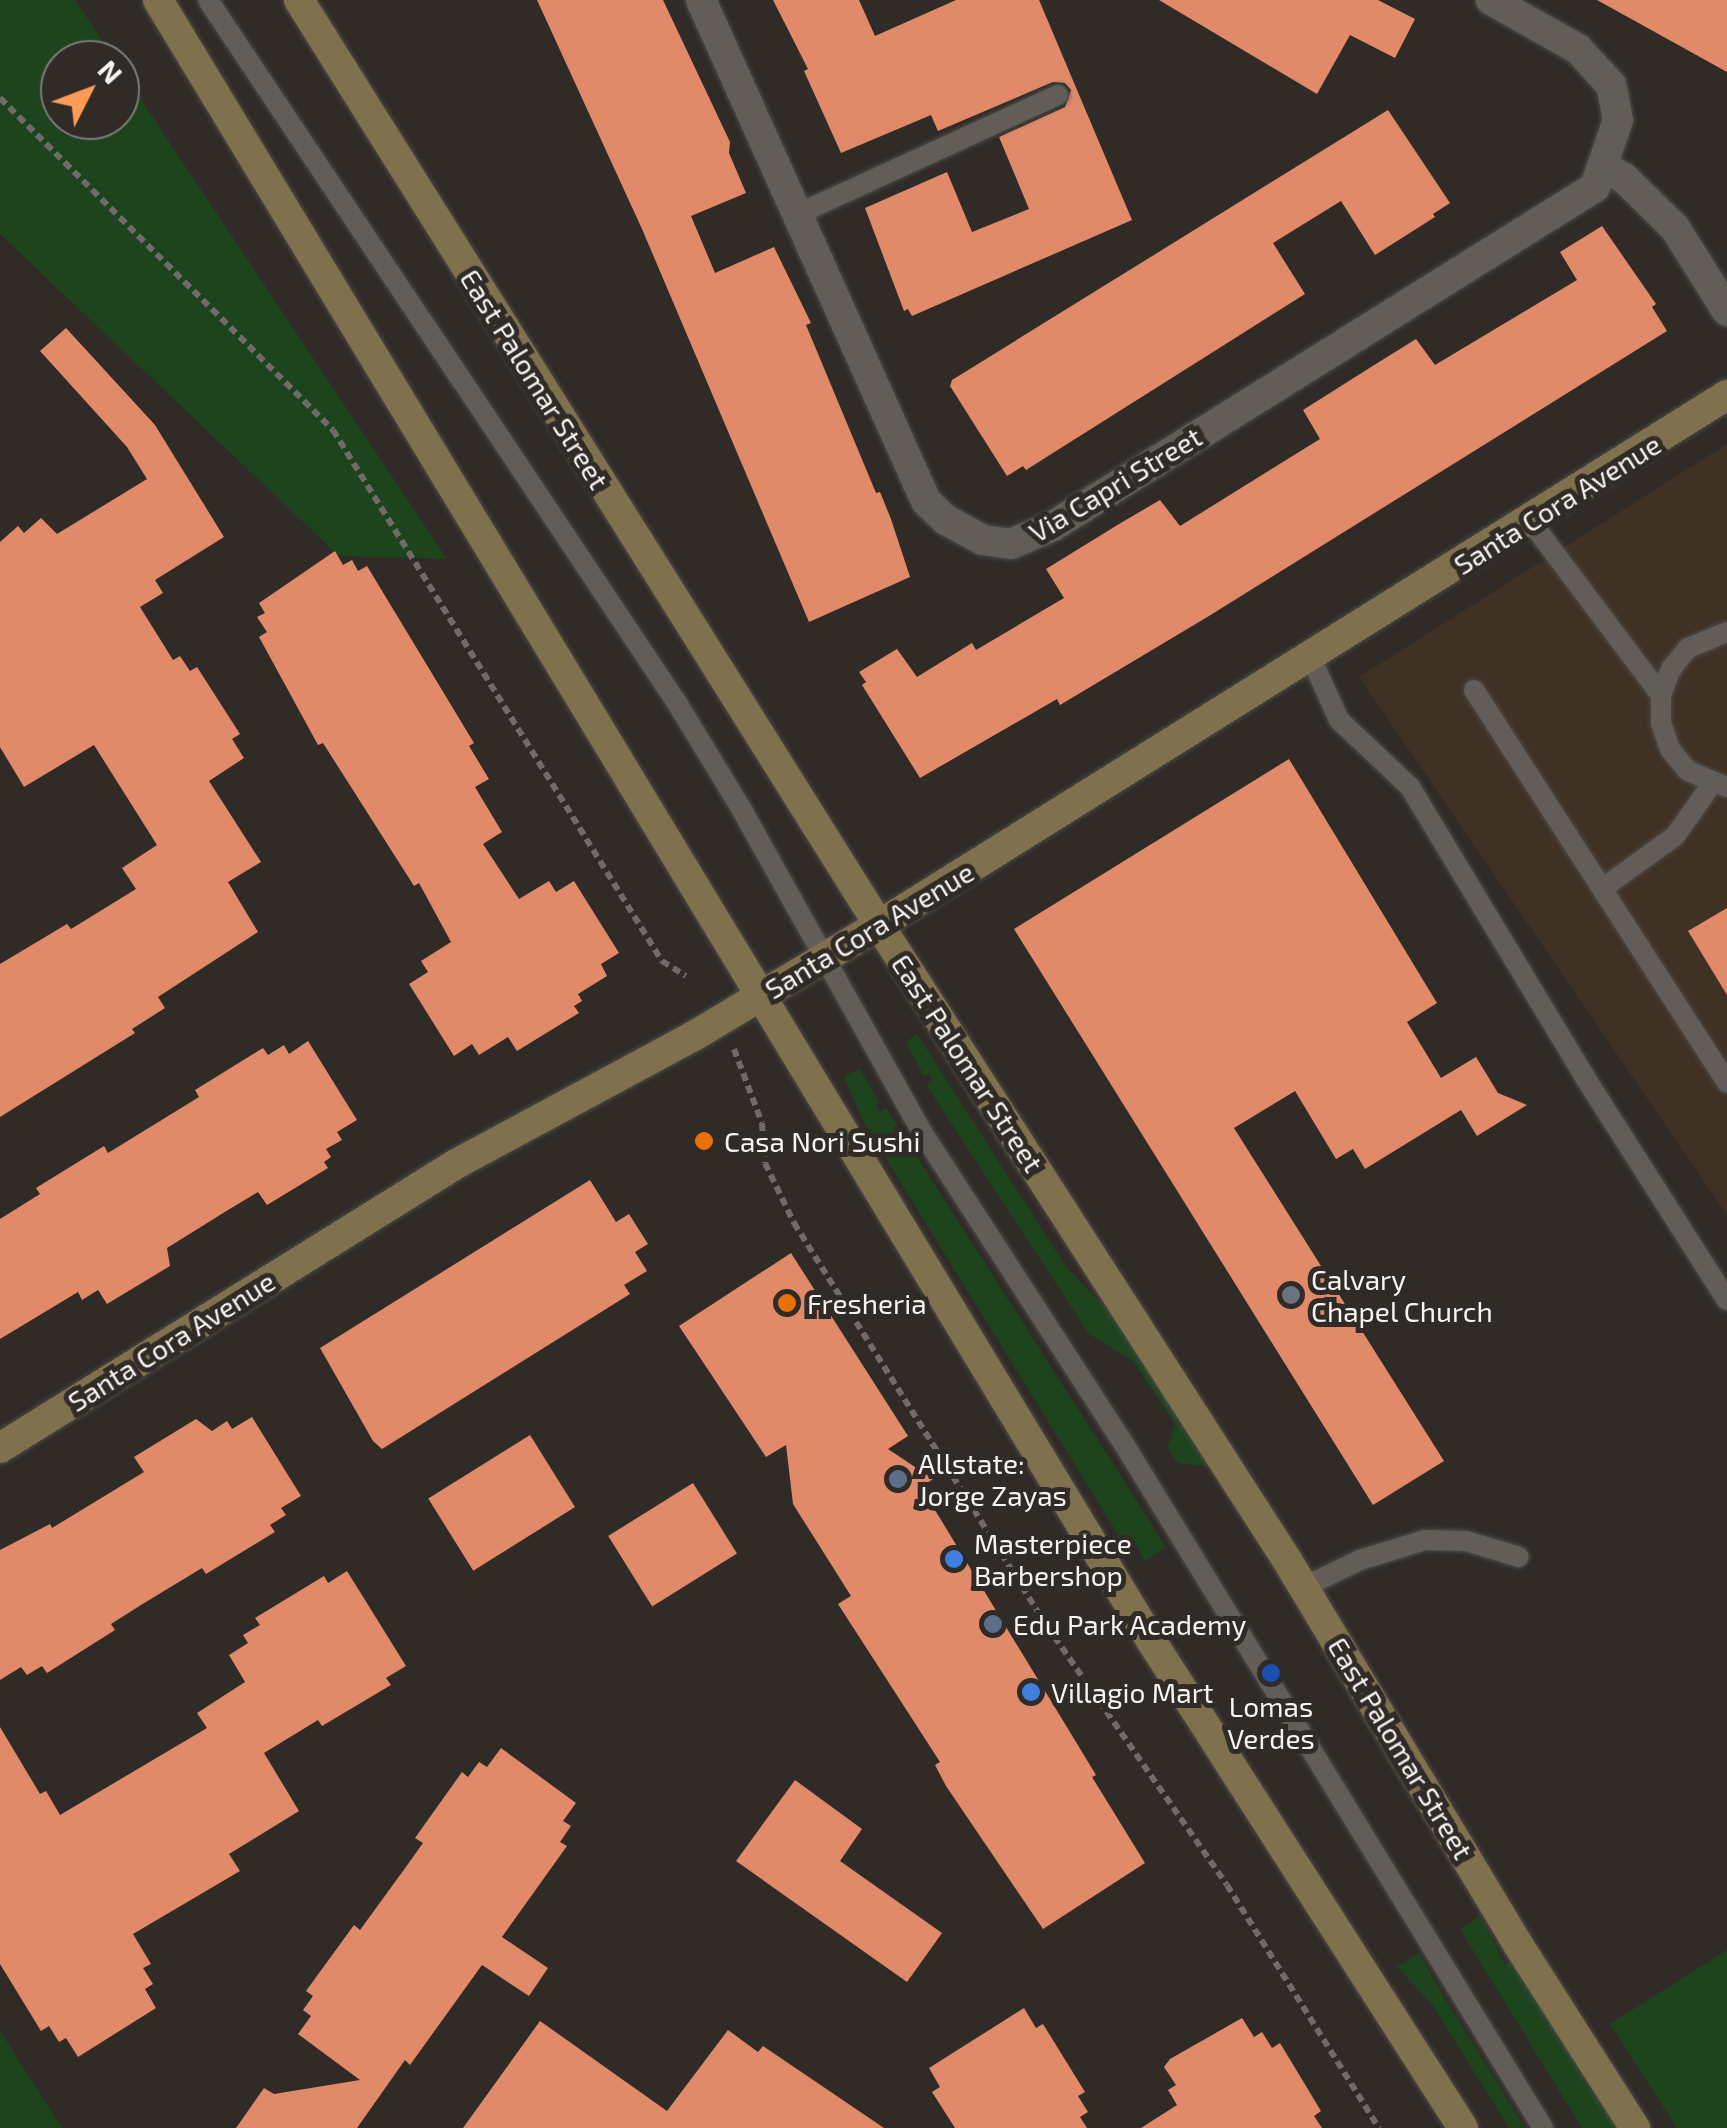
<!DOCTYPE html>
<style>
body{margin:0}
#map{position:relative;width:1727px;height:2128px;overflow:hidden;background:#302b27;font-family:"Exo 2",sans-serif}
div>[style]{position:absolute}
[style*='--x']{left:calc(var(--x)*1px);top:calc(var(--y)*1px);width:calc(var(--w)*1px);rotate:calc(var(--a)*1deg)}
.industrial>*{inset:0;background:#3f3124}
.green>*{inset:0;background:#1e441e}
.building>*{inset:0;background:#e18a69;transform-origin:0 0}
.path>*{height:6px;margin-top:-3px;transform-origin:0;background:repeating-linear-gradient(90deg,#706b68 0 8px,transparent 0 13px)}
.roads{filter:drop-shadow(0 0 2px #4e4a46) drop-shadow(0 0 2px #4e4a46)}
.lane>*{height:20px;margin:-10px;padding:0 10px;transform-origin:10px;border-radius:10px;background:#625d58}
.street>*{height:30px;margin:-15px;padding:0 15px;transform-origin:15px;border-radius:15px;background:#625d58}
.secondary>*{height:30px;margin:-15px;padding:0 15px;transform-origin:15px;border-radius:15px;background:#7f714e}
.dots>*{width:28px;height:28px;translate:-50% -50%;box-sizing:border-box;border:5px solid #302b27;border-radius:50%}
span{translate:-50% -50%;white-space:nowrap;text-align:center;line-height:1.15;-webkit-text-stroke:10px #302b27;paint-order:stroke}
.street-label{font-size:28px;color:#f7f4f1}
.poi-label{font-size:28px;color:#f7f4f1}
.left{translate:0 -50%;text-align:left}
.north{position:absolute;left:40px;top:40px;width:100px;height:100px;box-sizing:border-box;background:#302b27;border:2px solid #807b78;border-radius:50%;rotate:48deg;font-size:28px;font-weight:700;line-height:40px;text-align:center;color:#f7f4f1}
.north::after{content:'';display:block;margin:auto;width:35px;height:45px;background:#fe9c57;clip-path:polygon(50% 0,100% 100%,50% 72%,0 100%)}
</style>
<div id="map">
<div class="industrial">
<i style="clip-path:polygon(1727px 444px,1727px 1215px,1359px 677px)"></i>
</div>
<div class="green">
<i style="clip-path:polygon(0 0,75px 0,115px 60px,60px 60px,60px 120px,120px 120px,120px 68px,447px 559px,339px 556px,0 234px)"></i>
<i style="clip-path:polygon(917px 1034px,1066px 1267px,1129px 1332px,1212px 1467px,1178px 1463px,1168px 1448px,1175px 1424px,1133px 1361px,1089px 1334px,927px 1086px,933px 1080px,929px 1073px,924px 1076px,906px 1042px)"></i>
<i style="clip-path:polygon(860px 1069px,879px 1102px,875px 1105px,880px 1112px,886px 1108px,1166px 1547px,1144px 1561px,1133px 1538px,1124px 1544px,865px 1125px,844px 1076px)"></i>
<i style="clip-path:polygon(1481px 1915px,1505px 1965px,1516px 1960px,1617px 2128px,1582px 2128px,1460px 1929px)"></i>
<i style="clip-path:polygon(1727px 1950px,1727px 2128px,1677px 2128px,1610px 2024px)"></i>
<i style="clip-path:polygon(1419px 1953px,1438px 1987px,1525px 2128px,1509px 2128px,1432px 2004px,1397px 1967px)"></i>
<i style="clip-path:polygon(0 2031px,62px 2128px,0 2128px)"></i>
</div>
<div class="building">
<i style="clip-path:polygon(537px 0,663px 0,730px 142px,729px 153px,746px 193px,691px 216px,715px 273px,774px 247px,811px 323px,806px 325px,876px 493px,880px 492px,891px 519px,910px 577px,809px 622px,642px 229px)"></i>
<i style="clip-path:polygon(773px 0,859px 0,875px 36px,956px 0,1039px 0,1132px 220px,912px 316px,908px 309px,904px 311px,865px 208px,947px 172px,972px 232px,1029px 209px,999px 137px,1065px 107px,1071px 90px,1065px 83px,1053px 82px,938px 131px,931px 115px,841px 153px,804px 71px,808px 69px)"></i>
<i style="clip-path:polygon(1159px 0,1378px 0,1415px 19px,1395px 58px,1350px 35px,1317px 94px)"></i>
<i style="clip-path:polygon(1597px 0,1727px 0,1727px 72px)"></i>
<i style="clip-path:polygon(1388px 110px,1450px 203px,1433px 214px,1435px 217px,1375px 255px,1341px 201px,1273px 243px,1305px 294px,1026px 470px,1023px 466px,1007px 476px,950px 386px,952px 380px)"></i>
<i style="clip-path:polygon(1602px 226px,1656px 304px,1652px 307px,1667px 331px,1209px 616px,1060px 705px,1057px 699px,920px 778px,862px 685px,866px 682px,859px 672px,897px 649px,917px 677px,972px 643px,976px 650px,1064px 598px,1046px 569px,1119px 524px,1160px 500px,1180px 526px,1320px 439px,1303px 410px,1379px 362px,1416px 339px,1435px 365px,1577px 280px,1560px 252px)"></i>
<i style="clip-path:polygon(66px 328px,155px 425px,224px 537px,155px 580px,163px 593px,140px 607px,173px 660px,180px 656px,190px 671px,197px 667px,240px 734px,232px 739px,244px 758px,209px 781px,261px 862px,228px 882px,258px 932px,158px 997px,165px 1008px,132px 1029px,135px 1033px,0 1117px,0 964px,67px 924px,71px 929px,136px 889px,122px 868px,157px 845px,94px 745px,24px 787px,0 747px,0 542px,18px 526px,24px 533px,41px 518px,57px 534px,147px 479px,127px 447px,40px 351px)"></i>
<i style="clip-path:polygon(335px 551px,343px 565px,352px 560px,358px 571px,367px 566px,474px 743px,469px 746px,489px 779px,475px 787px,502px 832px,483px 844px,519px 899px,549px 881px,556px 892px,574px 881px,619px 953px,601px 964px,607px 976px,578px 994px,582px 1001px,574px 1006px,579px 1013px,517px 1051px,508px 1037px,479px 1055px,472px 1044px,454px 1056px,409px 984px,428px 972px,421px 961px,451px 942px,419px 883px,414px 886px,323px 743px,318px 745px,259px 637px,267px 632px,257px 617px,265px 613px,259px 603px)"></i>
<i style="clip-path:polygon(1289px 759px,1437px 1003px,1407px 1022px,1441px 1078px,1476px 1057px,1498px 1093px,1527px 1105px,1477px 1136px,1461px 1110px,1365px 1169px,1353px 1149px,1336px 1159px,1295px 1091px,1234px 1128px,1444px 1461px,1373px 1505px,1014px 929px)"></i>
<i style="clip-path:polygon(1727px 908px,1727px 995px,1688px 931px)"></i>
<i style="clip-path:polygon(308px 1041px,357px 1120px,337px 1132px,342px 1140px,326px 1149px,331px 1157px,324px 1162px,328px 1168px,267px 1205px,258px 1192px,228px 1210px,167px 1248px,170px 1266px,107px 1304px,98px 1290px,82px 1300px,78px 1292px,0 1339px,0 1219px,40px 1194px,36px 1188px,104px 1146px,108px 1153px,199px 1097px,195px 1090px,263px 1048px,268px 1055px,284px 1045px,289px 1054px)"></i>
<i style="clip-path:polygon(590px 1180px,616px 1222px,629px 1214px,648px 1244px,635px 1252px,647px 1271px,624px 1285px,630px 1294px,382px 1449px,373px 1441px,320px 1348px)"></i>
<i style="clip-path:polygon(791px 1253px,908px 1436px,888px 1449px,933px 1479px,921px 1487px,1096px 1775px,1092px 1777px,1145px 1863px,1043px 1929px,946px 1786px,935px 1765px,940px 1762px,838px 1604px,851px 1596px,793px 1504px,786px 1445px,766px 1457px,679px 1326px)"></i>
<i style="clip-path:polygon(252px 1417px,301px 1496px,281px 1508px,286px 1515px,270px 1525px,275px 1532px,206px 1574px,202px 1568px,141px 1605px,111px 1624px,115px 1630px,47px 1673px,42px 1666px,27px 1675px,21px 1667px,0 1680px,0 1550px,50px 1524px,52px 1528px,144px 1472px,134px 1457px,196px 1419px,212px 1431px,227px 1421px,232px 1429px)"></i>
<i style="left:530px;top:1435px;width:85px;height:120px;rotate:58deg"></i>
<i style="left:693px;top:1483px;width:83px;height:100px;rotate:58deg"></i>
<i style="clip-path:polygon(347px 1571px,406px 1666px,386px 1678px,391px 1685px,322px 1726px,318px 1720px,264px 1753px,299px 1811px,229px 1854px,240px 1871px,133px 1934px,151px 1964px,143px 1968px,153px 1984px,145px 1989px,156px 2008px,78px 2057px,66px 2038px,59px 2042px,49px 2026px,41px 2031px,0 1964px,0 1727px,40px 1794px,46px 1791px,60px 1815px,207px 1728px,197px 1713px,245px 1682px,229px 1655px,248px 1643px,243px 1635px,260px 1625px,255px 1618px,324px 1576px,328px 1583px)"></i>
<i style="clip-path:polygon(501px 1748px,576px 1803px,563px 1821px,571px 1826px,560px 1842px,567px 1846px,502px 1937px,548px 1968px,529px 1996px,482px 1965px,410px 2065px,405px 2060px,357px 2128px,236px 2128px,264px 2088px,274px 2094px,360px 2080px,298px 2034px,311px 2016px,303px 2010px,313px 1996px,306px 1991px,354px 1925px,360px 1930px,403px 1871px,423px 1843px,415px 1838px,462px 1772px,468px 1777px,479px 1762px,487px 1767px)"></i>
<i style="clip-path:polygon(795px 1780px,862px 1829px,840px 1861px,942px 1933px,907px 1982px,736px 1861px)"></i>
<i style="clip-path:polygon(1024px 2008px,1036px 2028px,1043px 2024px,1085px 2092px,1078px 2096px,1088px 2112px,1080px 2117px,1087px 2128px,955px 2128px,932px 2092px,940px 2087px,929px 2068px)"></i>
<i style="clip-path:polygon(1242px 2018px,1254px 2037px,1262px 2032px,1272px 2048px,1280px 2043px,1321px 2111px,1314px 2116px,1322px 2128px,1141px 2128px,1177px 2105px,1168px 2090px,1176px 2085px,1164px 2067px,1170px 2059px)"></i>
<i style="clip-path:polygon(540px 2021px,667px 2111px,728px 2030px,758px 2052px,763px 2046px,884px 2128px,463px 2128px)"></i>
</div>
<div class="path">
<i style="--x:0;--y:98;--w:470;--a:44.9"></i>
<i style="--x:333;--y:430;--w:625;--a:58.22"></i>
<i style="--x:662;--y:961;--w:28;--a:32"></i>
<i style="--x:734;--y:1049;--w:79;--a:69.3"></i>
<i style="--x:762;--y:1123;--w:40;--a:85.7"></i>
<i style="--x:765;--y:1163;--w:67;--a:64.2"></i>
<i style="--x:794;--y:1223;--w:476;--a:57.9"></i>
<i style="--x:1047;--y:1626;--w:315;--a:55.2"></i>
<i style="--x:1227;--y:1885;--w:287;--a:58"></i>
</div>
<div class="roads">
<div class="lane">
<i style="--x:208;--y:0;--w:845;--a:56.29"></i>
<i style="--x:677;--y:703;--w:125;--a:58.7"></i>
<i style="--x:742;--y:810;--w:369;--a:60.8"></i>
<i style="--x:922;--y:1132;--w:383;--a:57.1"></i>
<i style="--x:1130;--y:1454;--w:790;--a:58.5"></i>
<i style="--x:798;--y:214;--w:286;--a:-24.6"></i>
<i style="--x:1531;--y:522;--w:216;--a:53.1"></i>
<i style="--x:1727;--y:632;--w:42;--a:157.7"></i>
<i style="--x:1688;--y:648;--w:27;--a:129"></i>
<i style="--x:1671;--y:669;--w:28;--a:111"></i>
<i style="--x:1661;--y:695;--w:28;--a:90"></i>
<i style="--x:1661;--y:723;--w:28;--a:71"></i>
<i style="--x:1670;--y:749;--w:28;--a:51"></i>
<i style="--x:1688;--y:771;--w:42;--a:22.3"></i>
<i style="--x:1311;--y:658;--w:68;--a:65.7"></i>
<i style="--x:1339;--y:720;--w:98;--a:43.3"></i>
<i style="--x:1410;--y:787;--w:341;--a:58.9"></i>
<i style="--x:1586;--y:1079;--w:262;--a:57.5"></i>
<i style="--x:1474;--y:690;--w:467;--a:57.2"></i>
<i style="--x:1603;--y:888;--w:89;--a:-35.8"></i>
<i style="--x:1675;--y:836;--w:64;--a:-54.6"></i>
<i style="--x:1304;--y:1587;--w:62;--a:-25.7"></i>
<i style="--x:1360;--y:1560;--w:68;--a:-17.1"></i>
<i style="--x:1425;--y:1540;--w:41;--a:1.4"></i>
<i style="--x:1466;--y:1541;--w:55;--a:16.8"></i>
</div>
<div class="street">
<i style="--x:701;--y:0;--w:549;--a:65.82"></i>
<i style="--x:926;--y:501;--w:28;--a:44"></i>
<i style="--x:946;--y:520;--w:42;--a:28.4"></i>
<i style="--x:983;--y:540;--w:28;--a:8"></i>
<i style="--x:1011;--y:544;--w:46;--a:-23.2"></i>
<i style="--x:1053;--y:526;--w:639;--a:-32.02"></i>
<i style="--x:1595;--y:187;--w:71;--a:-71.1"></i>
<i style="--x:1618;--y:120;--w:36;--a:-101"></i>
<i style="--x:1611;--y:85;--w:49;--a:-132.5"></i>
<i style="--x:1578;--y:49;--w:100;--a:-150.6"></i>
<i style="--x:1603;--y:166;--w:24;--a:30"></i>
<i style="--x:1624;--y:178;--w:71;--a:44.4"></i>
<i style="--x:1675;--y:228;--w:98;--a:57.9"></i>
</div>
<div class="secondary">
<i style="--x:158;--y:0;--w:1919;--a:58.81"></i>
<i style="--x:1152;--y:1642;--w:577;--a:57.38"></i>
<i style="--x:299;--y:0;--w:1092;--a:57.91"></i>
<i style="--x:879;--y:925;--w:755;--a:57.28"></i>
<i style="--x:1287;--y:1560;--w:450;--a:59"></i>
<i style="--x:1519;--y:1946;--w:216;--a:57.5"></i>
<i style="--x:0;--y:1448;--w:537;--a:-31.91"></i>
<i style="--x:456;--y:1164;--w:270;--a:-28.3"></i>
<i style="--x:694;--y:1036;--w:216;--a:-31"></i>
<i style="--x:879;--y:925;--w:1000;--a:-32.01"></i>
</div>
</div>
<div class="dots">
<i style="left:704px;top:1141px;background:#e8710a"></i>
<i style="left:1291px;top:1295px;background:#6b7280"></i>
<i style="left:787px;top:1303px;background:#e8710a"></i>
<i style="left:898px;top:1479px;background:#5c6f8a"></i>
<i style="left:954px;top:1559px;background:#3f7fe0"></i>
<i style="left:993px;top:1624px;background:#5c6f8a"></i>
<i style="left:1271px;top:1673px;background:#1a4fb4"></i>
<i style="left:1031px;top:1692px;background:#3f7fe0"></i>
</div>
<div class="street-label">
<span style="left:535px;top:379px;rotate:58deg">East Palomar Street</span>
<span style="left:1115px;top:484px;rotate:-31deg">Via Capri Street</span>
<span style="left:1557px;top:504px;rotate:-32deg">Santa Cora Avenue</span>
<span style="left:869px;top:930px;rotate:-31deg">Santa Cora Avenue</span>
<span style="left:968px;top:1063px;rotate:57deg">East Palomar Street</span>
<span style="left:171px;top:1341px;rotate:-32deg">Santa Cora Avenue</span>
<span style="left:1401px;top:1748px;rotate:59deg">East Palomar Street</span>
</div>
<div class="poi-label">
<span class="left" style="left:724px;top:1141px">Casa Nori Sushi</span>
<span class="left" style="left:1311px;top:1295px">Calvary<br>Chapel Church</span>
<span class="left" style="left:807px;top:1303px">Fresheria</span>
<span class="left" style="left:918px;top:1479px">Allstate:<br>Jorge Zayas</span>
<span class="left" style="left:974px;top:1559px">Masterpiece<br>Barbershop</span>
<span class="left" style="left:1013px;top:1624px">Edu Park Academy</span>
<span class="left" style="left:1051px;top:1692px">Villagio Mart</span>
<span style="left:1271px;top:1722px">Lomas<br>Verdes</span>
</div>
<div class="north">N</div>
</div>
